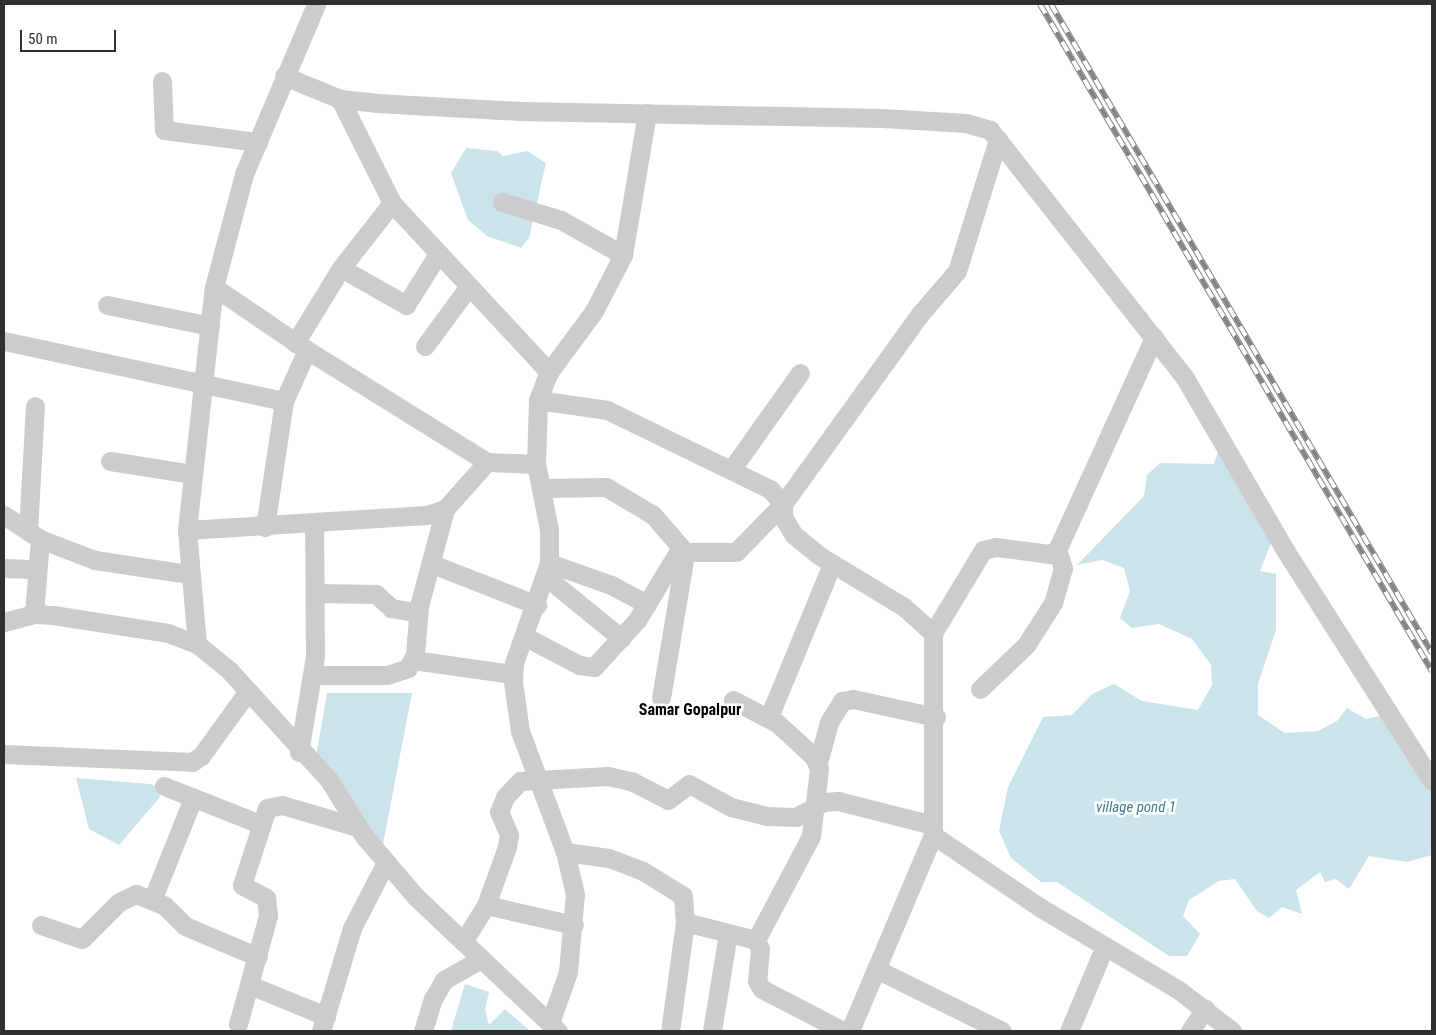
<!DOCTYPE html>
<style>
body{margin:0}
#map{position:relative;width:1436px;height:1035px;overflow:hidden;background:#fff;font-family:"Roboto Condensed",sans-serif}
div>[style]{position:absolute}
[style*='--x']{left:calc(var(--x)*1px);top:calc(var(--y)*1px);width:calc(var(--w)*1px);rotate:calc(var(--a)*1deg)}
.water>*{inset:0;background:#cbe3eb}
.minor>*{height:19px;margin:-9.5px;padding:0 9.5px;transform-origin:9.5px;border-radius:9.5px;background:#ccc}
.rail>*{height:5.5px;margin-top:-2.75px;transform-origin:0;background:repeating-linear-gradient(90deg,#fff 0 11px,#848484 0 22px);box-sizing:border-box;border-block:1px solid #848484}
span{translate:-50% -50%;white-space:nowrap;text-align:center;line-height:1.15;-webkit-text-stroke:5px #fff;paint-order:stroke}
.water-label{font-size:15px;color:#417c8e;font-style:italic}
.quarter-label{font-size:16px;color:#000;font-weight:700}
.frame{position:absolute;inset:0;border:5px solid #2f2f2f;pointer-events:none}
.scale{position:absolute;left:20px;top:30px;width:96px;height:22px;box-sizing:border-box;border:2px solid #2f2f2f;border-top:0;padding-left:6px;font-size:15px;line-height:18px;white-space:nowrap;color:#2f2f2f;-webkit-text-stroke:4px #fff;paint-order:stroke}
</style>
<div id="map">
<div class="water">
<i style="clip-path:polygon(466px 148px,497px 151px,503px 156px,527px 151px,546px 163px,529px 238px,521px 248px,487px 236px,468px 220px,451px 173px)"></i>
<i style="clip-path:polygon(1218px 452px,1271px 543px,1260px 571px,1276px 574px,1276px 630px,1258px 684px,1258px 715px,1285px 733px,1318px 731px,1337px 721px,1347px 708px,1366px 719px,1392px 713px,1432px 770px,1432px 855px,1407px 862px,1369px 856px,1349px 889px,1336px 879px,1325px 882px,1320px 872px,1296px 890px,1302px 914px,1282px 907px,1269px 918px,1257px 911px,1235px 879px,1219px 881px,1189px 900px,1183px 916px,1200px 934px,1187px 956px,1169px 956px,1057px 882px,1041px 882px,1011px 858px,999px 831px,1008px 787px,1043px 717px,1072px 715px,1092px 694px,1114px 684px,1142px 701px,1198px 710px,1212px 685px,1211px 665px,1192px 639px,1159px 624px,1132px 628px,1120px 618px,1130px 591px,1124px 568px,1102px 560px,1077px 565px,1144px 496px,1147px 475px,1160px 463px,1214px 464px)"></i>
<i style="clip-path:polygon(327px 693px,412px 693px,382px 849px,319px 761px,317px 751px)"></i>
<i style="clip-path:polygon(76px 778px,150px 784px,158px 787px,160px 797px,119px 845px,89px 829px)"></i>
<i style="clip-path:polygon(465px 984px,489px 992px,485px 1010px,489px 1025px,505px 1009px,530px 1031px,451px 1031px)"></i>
</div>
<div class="minor">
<i style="--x:284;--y:76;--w:61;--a:22.3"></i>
<i style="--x:340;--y:99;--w:36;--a:6"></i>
<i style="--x:376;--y:103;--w:145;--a:3.2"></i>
<i style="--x:521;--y:111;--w:361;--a:1.1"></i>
<i style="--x:882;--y:118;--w:84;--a:3.4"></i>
<i style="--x:966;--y:123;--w:25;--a:16"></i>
<i style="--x:990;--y:130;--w:315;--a:51.8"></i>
<i style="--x:1185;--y:378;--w:199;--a:59.8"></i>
<i style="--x:1285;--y:550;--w:274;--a:57.5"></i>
<i style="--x:162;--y:81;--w:49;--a:87.7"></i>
<i style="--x:164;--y:130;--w:95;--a:7.3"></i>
<i style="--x:340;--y:99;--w:116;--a:63.4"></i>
<i style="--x:392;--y:203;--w:231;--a:47.1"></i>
<i style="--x:502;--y:202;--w:62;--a:17"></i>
<i style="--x:561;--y:220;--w:71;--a:29.4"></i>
<i style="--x:341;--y:268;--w:75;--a:29.6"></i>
<i style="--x:406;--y:305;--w:60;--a:-57.9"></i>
<i style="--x:107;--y:305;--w:105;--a:11.5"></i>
<i style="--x:4;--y:341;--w:286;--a:12.1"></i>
<i style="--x:284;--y:401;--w:56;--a:-65.7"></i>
<i style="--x:307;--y:350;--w:112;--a:-145.9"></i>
<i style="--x:295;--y:343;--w:88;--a:-58.5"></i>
<i style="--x:341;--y:268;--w:83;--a:-51.9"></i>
<i style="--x:425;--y:346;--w:74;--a:-53.7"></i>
<i style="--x:307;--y:350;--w:212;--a:31.9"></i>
<i style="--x:538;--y:400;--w:70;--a:8.2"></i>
<i style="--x:607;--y:410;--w:181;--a:25.9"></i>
<i style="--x:770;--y:489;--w:20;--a:49"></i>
<i style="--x:783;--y:504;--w:13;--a:90"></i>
<i style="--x:783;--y:517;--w:21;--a:59"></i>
<i style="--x:794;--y:535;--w:33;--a:39"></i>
<i style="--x:820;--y:556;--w:98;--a:31.3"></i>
<i style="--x:904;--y:607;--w:39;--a:42"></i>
<i style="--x:933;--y:633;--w:202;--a:90"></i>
<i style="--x:933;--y:835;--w:213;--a:113"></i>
<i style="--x:110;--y:461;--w:83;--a:9"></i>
<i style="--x:731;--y:470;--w:119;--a:-54.6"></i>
<i style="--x:542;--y:488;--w:64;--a:-0.9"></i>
<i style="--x:606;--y:487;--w:55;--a:30.8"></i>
<i style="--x:653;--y:515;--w:49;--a:49.1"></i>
<i style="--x:685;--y:552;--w:51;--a:0"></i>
<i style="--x:736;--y:552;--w:67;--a:-45.6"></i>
<i style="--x:783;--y:504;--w:236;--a:-54.2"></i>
<i style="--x:921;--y:313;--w:55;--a:-49.4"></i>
<i style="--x:957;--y:271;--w:138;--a:-72.7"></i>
<i style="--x:4;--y:515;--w:43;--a:33.7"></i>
<i style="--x:40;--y:539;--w:59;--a:20.9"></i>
<i style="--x:95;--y:560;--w:95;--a:8.5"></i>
<i style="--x:265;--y:527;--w:127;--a:-81.4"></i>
<i style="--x:187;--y:530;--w:240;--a:-3.6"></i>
<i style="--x:427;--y:515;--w:19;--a:-18"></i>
<i style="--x:445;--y:509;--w:63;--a:-48.2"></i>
<i style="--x:487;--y:462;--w:49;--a:2.3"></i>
<i style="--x:28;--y:531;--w:125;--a:-86.8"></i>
<i style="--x:549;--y:563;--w:66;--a:19.5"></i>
<i style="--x:611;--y:585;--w:41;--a:27.8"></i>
<i style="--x:432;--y:564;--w:113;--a:21.3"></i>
<i style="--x:4;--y:568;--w:33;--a:2"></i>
<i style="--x:546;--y:577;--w:97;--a:39.1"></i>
<i style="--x:315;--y:593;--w:61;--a:0.9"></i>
<i style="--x:376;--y:594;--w:21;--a:43"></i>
<i style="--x:391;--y:608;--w:28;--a:10"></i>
<i style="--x:34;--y:614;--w:75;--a:-85.4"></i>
<i style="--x:4;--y:622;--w:31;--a:-15"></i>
<i style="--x:34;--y:614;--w:19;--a:3"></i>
<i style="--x:53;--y:615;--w:116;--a:8.9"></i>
<i style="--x:168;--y:633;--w:31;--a:21"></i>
<i style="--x:197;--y:644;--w:41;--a:39.1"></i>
<i style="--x:229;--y:670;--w:149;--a:47.7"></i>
<i style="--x:329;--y:780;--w:66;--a:58"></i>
<i style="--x:364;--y:836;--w:79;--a:49.6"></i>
<i style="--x:415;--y:896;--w:197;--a:43.4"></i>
<i style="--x:933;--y:633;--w:97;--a:-58.9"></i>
<i style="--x:983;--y:550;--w:13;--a:-13"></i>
<i style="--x:996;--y:547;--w:54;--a:7.4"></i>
<i style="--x:1050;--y:554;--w:8;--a:-30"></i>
<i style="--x:1057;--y:550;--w:234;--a:-65.5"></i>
<i style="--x:524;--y:636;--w:62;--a:27.8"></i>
<i style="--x:579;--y:665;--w:15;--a:8"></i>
<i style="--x:594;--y:667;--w:64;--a:-47.5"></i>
<i style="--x:637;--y:620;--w:83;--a:-58.8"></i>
<i style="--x:197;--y:644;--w:114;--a:-95"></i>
<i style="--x:187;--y:530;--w:244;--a:-83.7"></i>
<i style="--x:214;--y:287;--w:117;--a:-75.1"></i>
<i style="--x:244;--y:174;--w:185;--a:-67"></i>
<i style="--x:413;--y:660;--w:101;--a:8"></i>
<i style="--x:314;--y:675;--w:73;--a:0"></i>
<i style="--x:387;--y:675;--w:22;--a:-18"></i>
<i style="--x:408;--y:668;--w:16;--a:-63"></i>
<i style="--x:415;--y:654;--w:48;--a:-85.2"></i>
<i style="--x:419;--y:606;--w:100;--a:-75"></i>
<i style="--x:980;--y:689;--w:64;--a:-43.7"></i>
<i style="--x:1026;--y:645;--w:50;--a:-57.3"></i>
<i style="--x:1053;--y:603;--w:36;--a:-74"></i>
<i style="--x:1063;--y:568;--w:19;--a:-108"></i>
<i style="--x:661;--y:698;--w:146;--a:-80.5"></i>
<i style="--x:733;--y:700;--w:50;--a:27.6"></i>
<i style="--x:777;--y:723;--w:50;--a:42.6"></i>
<i style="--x:814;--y:757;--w:13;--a:67"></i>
<i style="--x:819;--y:769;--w:67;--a:96.8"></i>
<i style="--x:811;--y:836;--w:118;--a:117.9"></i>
<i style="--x:769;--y:717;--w:165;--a:-67.6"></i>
<i style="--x:299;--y:752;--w:97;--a:-80.5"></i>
<i style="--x:315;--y:656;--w:131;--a:-90.4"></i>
<i style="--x:4;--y:754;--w:188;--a:2.4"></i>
<i style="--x:192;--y:762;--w:11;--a:-34"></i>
<i style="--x:201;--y:756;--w:80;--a:-54.1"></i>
<i style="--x:818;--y:763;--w:42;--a:-75"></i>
<i style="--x:829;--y:722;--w:25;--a:-58"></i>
<i style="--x:842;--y:701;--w:11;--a:-10"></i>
<i style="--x:853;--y:699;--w:85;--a:12.2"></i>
<i style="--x:164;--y:786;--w:103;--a:21.6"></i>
<i style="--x:933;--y:835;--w:130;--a:34.1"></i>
<i style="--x:1041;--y:908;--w:162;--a:30.8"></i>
<i style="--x:1180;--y:991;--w:66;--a:37.6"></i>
<i style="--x:565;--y:852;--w:44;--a:7.8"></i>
<i style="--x:609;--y:858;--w:36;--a:21"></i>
<i style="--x:643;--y:871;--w:47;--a:32"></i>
<i style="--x:683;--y:896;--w:26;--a:86"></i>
<i style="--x:685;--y:922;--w:110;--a:97.8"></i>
<i style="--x:153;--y:898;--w:108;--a:-68.2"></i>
<i style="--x:486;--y:905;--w:90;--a:12.8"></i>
<i style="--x:685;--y:922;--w:73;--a:14.2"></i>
<i style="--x:756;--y:940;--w:10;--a:66"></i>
<i style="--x:760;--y:949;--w:32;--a:95"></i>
<i style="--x:757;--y:981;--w:9;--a:58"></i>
<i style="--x:762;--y:989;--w:91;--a:27.4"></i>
<i style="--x:41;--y:925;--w:43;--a:18.9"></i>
<i style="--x:82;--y:939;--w:52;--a:-45"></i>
<i style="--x:119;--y:902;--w:19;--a:-25"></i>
<i style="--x:136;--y:894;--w:31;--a:22"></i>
<i style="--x:165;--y:906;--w:28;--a:45"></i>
<i style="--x:185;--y:926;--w:79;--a:23"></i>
<i style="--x:463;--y:942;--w:44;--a:-58.1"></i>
<i style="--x:486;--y:905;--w:62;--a:-70.1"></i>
<i style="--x:507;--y:847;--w:12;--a:-81"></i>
<i style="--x:509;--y:835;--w:25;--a:-113"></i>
<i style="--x:499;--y:812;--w:16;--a:-68"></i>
<i style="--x:505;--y:797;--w:22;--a:-47"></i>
<i style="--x:520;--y:781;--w:88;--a:-3.3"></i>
<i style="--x:608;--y:776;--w:26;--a:13"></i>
<i style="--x:633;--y:782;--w:39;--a:27"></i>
<i style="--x:668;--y:800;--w:26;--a:-37"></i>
<i style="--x:689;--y:784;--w:48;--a:28.7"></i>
<i style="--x:731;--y:807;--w:37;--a:14"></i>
<i style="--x:767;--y:816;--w:29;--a:2"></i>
<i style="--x:796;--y:817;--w:32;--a:-28"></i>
<i style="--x:824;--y:802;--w:14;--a:-4"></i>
<i style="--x:838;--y:801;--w:98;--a:14.2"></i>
<i style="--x:876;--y:969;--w:140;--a:26.2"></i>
<i style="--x:252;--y:986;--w:80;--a:22.1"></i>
<i style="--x:550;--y:1023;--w:54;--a:-70.6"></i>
<i style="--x:568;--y:972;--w:78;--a:-84.9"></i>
<i style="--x:575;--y:894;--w:43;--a:-103.4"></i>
<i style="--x:565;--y:852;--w:129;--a:-110.4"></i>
<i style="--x:520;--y:731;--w:49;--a:-98.1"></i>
<i style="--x:513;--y:682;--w:19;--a:-87"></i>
<i style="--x:514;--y:663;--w:106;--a:-70.7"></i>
<i style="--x:549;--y:563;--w:33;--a:-90"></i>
<i style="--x:549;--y:530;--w:67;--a:-101.1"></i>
<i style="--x:536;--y:464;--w:64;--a:-88.2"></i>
<i style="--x:538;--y:400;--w:30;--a:-69"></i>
<i style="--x:549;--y:372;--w:76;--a:-53.6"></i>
<i style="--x:594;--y:311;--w:63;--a:-62.6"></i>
<i style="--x:623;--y:255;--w:144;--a:-80.4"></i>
<i style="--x:238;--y:1024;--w:112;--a:-74.5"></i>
<i style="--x:268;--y:916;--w:18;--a:-96"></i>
<i style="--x:266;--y:898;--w:27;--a:-152"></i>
<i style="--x:242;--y:885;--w:81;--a:-72"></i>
<i style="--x:267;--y:808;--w:15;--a:-11"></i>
<i style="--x:282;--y:805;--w:78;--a:16.3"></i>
<i style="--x:321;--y:1031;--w:108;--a:-73.2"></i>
<i style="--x:352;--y:928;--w:74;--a:-62.7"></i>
<i style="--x:423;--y:1031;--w:34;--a:-73"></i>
<i style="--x:433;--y:999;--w:22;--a:-60"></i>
<i style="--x:444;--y:980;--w:43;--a:-29.6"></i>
<i style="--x:712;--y:1031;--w:99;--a:-80.7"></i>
<i style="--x:1069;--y:1031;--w:90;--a:-67.1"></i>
<i style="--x:1190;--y:1031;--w:27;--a:-56"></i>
</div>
<div class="rail">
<i style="--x:1040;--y:4;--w:774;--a:59.56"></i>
<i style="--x:1051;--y:4;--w:753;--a:59.58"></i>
</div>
<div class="water-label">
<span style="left:1136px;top:808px">village pond 1</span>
</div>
<div class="quarter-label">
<span style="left:690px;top:710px">Samar Gopalpur</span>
</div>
<div class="frame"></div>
<div class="scale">50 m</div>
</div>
